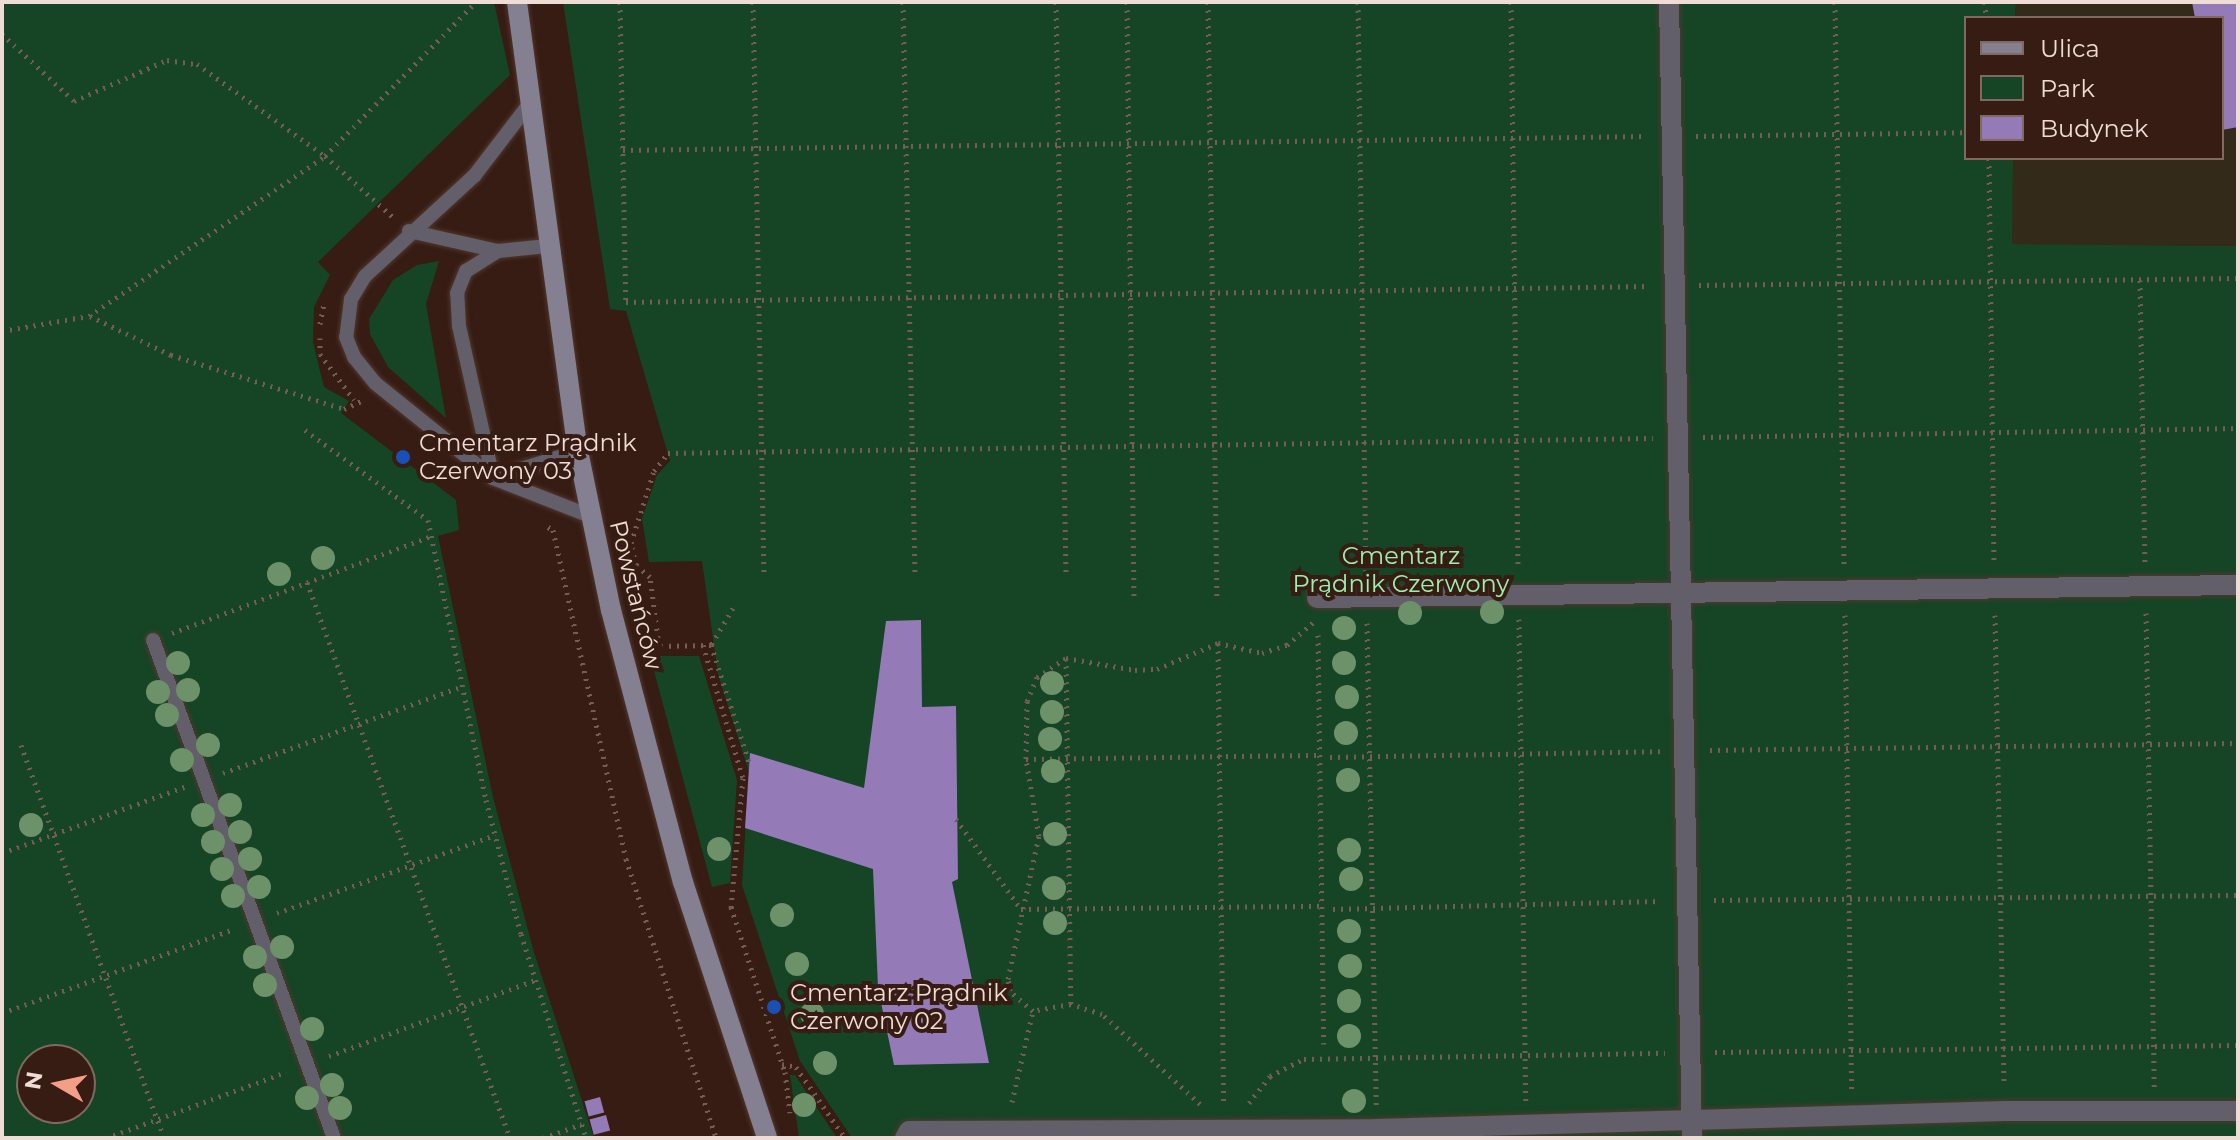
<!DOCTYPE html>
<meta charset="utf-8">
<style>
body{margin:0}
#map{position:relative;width:2240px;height:1140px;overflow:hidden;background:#361c13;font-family:Montserrat,sans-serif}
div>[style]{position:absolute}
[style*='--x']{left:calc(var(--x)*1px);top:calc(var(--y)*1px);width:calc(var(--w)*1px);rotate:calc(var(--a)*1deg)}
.industrial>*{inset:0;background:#342a1a}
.green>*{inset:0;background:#154525}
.building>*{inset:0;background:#947bb8;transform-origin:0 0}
.path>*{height:5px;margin-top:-2.5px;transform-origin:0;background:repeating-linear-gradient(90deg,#745d55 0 2px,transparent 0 8px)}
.roads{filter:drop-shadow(0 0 2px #50372e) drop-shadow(0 0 2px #50372e)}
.lane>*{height:14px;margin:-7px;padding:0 7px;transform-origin:7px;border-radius:7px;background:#625e6a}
.street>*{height:20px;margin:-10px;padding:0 10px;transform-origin:10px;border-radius:10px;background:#625e6a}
.secondary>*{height:20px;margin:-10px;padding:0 10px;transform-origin:10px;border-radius:10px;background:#857f92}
.trees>*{width:24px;height:24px;margin:-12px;border-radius:50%;background:#6d9169}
.dots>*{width:22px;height:22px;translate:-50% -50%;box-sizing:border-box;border:4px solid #361c13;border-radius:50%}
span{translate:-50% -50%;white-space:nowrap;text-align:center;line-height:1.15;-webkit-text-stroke:8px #361c13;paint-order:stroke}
.poi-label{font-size:24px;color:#eedcd5}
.left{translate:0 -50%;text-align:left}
.park-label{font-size:24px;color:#9af0af}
.street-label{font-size:24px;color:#eedcd5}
.frame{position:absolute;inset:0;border:4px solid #eedcd5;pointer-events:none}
.legend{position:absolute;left:1964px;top:16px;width:260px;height:144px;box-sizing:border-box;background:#361c13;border:2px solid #806961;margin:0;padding:10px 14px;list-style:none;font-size:24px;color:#eedcd5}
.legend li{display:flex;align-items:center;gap:16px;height:40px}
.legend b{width:40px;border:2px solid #806961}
.north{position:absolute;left:16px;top:1044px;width:80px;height:80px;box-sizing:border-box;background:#361c13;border:2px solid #806961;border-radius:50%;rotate:279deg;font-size:22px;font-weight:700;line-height:32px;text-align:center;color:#eedcd5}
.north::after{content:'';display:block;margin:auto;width:28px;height:36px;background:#f49e88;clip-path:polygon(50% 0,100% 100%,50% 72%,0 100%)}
</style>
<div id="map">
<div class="industrial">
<i style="clip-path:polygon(2016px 2px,2238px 2px,2238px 246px,2011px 244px,2013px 158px,2222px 158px,2222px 18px,2015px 18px)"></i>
</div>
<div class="green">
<i style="clip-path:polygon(evenodd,2px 2px,494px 2px,510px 75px,318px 262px,330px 275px,314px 307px,313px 342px,324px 387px,349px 401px,341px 413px,456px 500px,459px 530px,438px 536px,493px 797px,533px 949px,594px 1138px,2px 1138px,2px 2px,32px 1060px,80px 1060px,80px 1108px,32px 1108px,32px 1060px)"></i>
<i style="clip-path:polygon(563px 2px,2016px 2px,2015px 18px,1966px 18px,1966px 158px,2013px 158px,2012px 244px,2238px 246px,2238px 1138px,852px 1138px,800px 1061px,742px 885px,749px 772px,718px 674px,702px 561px,649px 562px,642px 519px,657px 475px,670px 461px,626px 311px,610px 309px)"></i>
<i style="clip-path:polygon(439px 261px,426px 304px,446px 418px,388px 367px,370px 334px,369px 319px,393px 280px,417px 265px)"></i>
<i style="clip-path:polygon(650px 656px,699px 656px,737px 780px,730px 883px,712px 887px)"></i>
<i style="clip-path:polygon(790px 1075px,795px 1075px,837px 1138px,799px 1138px)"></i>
</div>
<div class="building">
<i style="clip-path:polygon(2192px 2px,2238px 2px,2238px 127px,2222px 130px,2222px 18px,2195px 18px)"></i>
<i style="clip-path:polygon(921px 620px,922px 707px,956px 706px,958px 879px,952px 882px,989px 1063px,894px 1065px,878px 988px,873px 869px,745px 828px,750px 753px,864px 788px,886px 621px)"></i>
<i style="left:600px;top:1097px;width:16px;height:16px;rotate:75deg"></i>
<i style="left:606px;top:1115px;width:16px;height:17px;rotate:75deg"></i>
</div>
<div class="path">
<i style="--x:620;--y:2;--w:300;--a:88.9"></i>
<i style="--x:626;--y:302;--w:1023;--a:-0.9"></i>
<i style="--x:753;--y:2;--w:575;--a:88.9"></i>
<i style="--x:903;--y:2;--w:574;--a:88.8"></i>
<i style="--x:1056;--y:2;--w:571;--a:89"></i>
<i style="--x:1127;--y:2;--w:599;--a:89.33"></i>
<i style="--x:1208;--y:2;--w:598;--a:89.14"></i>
<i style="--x:1358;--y:2;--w:571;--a:89.2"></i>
<i style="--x:1511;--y:2;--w:567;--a:89.29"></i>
<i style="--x:1835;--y:2;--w:563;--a:89.08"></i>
<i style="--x:1985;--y:2;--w:16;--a:86"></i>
<i style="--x:2;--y:34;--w:98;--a:42.9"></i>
<i style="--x:74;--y:101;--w:102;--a:-23.8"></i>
<i style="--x:167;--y:60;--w:30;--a:8"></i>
<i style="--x:197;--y:64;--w:158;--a:35.7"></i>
<i style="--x:325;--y:156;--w:91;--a:41.9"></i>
<i style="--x:1696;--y:136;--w:270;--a:-0.8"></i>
<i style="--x:623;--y:150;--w:1023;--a:-0.78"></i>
<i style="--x:1989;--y:158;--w:403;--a:89.3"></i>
<i style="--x:2140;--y:280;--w:283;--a:89"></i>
<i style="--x:1699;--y:285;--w:539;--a:-0.74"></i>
<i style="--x:90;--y:316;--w:90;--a:25.7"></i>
<i style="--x:171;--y:355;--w:181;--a:17.3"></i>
<i style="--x:344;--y:409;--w:21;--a:-25"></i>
<i style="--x:320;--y:324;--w:21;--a:-79"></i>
<i style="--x:2;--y:331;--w:88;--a:-9.8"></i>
<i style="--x:89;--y:316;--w:285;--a:-34.1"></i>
<i style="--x:325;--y:156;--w:216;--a:-45.6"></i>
<i style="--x:320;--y:338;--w:16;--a:90"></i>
<i style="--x:320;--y:354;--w:57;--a:53.5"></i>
<i style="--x:305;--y:430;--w:152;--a:36.2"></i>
<i style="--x:428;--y:520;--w:286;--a:78.3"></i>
<i style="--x:486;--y:800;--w:138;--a:75.4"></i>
<i style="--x:521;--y:934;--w:214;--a:72.3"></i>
<i style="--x:1703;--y:437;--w:535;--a:-0.96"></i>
<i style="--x:548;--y:527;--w:6;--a:31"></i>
<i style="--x:553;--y:530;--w:337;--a:77.5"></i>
<i style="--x:626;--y:859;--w:293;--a:72.1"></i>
<i style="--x:307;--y:582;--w:592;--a:69.94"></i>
<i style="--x:733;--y:608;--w:43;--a:120.7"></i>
<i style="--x:711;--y:645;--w:123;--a:72"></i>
<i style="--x:2146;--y:613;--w:474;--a:89"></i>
<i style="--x:1845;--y:615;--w:474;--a:89.2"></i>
<i style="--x:1995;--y:615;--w:470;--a:88.9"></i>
<i style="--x:1519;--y:619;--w:482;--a:89.2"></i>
<i style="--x:1367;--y:623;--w:482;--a:88.9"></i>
<i style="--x:172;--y:633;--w:277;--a:-20.5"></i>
<i style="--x:1318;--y:635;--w:409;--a:89.2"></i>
<i style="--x:1218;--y:643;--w:462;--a:89.3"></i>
<i style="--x:703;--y:645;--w:139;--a:73.3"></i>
<i style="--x:743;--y:778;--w:130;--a:95.3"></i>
<i style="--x:731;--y:907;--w:174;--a:71.9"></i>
<i style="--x:785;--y:1072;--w:41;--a:83"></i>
<i style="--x:711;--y:645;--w:52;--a:178.9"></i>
<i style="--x:659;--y:646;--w:70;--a:-97.4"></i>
<i style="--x:650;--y:577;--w:18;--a:-139"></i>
<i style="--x:636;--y:565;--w:23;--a:-103"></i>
<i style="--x:631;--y:543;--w:76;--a:-72.3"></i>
<i style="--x:654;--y:471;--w:23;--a:-52"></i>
<i style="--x:668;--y:453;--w:985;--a:-0.87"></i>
<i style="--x:1066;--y:658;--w:346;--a:89.2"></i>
<i style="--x:21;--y:745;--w:418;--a:70"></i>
<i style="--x:1710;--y:750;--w:528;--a:-0.76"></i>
<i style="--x:1330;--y:757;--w:330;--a:-1"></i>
<i style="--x:1026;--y:759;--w:295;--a:-0.8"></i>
<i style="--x:223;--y:773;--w:255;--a:-19.9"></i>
<i style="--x:956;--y:819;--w:111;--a:54.2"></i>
<i style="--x:2;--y:853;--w:194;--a:-19.9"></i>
<i style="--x:1714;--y:900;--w:524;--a:-0.55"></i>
<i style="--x:1021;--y:909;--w:301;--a:-0.6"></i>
<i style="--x:1333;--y:909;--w:327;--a:-1.4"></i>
<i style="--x:277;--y:913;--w:232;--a:-19.7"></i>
<i style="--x:2;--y:1013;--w:247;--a:-19.9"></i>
<i style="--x:1715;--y:1052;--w:523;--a:-0.77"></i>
<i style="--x:329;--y:1056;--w:221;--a:-20.2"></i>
<i style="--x:782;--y:1064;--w:14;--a:12"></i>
<i style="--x:796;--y:1067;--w:86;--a:55.4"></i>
<i style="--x:1012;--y:1102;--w:93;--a:-77"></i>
<i style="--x:1249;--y:1103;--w:34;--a:-52"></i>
<i style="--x:1270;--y:1076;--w:38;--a:-27"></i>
<i style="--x:1304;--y:1059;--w:361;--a:-1"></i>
<i style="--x:1200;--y:1104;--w:133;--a:-137.4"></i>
<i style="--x:1102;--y:1014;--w:33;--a:-162"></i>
<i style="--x:1071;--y:1004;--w:39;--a:170"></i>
<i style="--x:1033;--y:1011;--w:30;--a:-139"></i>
<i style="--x:1010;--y:991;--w:12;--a:-99"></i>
<i style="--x:1008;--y:979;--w:146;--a:-77.8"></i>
<i style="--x:1039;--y:836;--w:78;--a:-99.6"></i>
<i style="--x:1026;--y:759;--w:58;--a:-89"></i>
<i style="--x:1027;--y:701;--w:26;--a:-67"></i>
<i style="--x:1037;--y:677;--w:35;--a:-33"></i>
<i style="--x:1066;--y:658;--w:70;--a:9.9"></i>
<i style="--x:1135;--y:670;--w:22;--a:-3"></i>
<i style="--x:1157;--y:669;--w:66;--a:-23.1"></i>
<i style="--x:1218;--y:643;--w:45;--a:12.8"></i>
<i style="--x:1262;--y:653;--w:26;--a:-18"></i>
<i style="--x:1287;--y:645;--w:35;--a:-41"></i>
<i style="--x:106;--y:1138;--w:192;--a:-20.1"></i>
<i style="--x:543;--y:1138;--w:41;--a:-19.7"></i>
</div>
<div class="roads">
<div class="lane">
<i style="--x:530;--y:103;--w:91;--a:127.4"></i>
<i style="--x:475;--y:175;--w:149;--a:137.4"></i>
<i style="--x:365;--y:276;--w:27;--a:121"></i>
<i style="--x:351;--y:299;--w:38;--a:97"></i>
<i style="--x:346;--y:337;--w:22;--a:68"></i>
<i style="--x:354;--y:357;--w:33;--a:51"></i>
<i style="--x:375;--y:383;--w:151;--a:38.8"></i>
<i style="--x:493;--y:478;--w:104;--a:21.4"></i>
<i style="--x:409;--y:231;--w:91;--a:12.7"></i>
<i style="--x:498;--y:251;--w:50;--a:-5.7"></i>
<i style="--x:493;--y:478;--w:156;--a:-102.6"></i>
<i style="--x:459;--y:326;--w:33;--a:-93"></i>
<i style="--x:457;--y:293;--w:24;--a:-68"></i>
<i style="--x:466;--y:271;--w:38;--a:-32"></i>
<i style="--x:493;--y:478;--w:89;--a:-17.6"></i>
<i style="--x:153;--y:640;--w:530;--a:70.03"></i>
</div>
<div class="street">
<i style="--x:1669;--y:2;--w:1136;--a:88.84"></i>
<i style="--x:1317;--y:598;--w:921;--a:-0.81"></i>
<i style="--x:905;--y:1138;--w:8;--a:-60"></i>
<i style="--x:909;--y:1131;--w:467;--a:-0.2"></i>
<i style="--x:1376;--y:1129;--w:629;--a:-1.64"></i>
<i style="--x:2005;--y:1111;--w:233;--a:0"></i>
</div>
<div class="secondary">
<i style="--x:517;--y:2;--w:453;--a:82.3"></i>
<i style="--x:578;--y:451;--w:162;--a:78.3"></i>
<i style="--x:611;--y:610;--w:281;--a:75.2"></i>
<i style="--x:683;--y:882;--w:269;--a:71.8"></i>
</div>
</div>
<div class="trees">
<i style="left:323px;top:558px"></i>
<i style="left:279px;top:574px"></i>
<i style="left:1492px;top:612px"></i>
<i style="left:1410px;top:613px"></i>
<i style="left:1344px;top:628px"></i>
<i style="left:178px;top:663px"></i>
<i style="left:1344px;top:663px"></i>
<i style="left:1052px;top:683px"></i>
<i style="left:188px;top:690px"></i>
<i style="left:158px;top:692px"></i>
<i style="left:1347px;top:697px"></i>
<i style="left:1052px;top:712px"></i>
<i style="left:167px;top:715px"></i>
<i style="left:1346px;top:733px"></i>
<i style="left:1050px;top:739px"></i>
<i style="left:208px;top:745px"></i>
<i style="left:182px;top:760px"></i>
<i style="left:1053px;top:771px"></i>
<i style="left:1348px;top:780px"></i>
<i style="left:230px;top:805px"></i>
<i style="left:203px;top:815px"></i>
<i style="left:31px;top:825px"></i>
<i style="left:240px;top:832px"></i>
<i style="left:1055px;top:834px"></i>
<i style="left:213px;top:842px"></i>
<i style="left:719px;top:849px"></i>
<i style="left:1349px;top:850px"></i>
<i style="left:250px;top:859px"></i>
<i style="left:222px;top:869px"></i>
<i style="left:1351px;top:879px"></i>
<i style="left:259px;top:887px"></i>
<i style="left:1054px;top:888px"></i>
<i style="left:233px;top:896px"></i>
<i style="left:782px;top:915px"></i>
<i style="left:1055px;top:923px"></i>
<i style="left:1349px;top:931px"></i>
<i style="left:282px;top:947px"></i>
<i style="left:255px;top:957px"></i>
<i style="left:797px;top:964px"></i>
<i style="left:1350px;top:966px"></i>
<i style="left:265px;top:985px"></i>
<i style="left:1349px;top:1001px"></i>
<i style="left:812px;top:1014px"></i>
<i style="left:312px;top:1029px"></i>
<i style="left:1349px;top:1036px"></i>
<i style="left:825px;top:1063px"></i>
<i style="left:332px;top:1085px"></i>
<i style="left:307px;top:1098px"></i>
<i style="left:1354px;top:1101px"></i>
<i style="left:804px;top:1105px"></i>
<i style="left:340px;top:1108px"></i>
</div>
<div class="dots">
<i style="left:403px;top:457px;background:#1a4fb4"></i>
<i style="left:774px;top:1007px;background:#1a4fb4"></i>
</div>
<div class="poi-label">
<span class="left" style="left:419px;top:457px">Cmentarz Prądnik<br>Czerwony 03</span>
<span class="left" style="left:790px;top:1007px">Cmentarz Prądnik<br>Czerwony 02</span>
</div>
<div class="park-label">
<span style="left:1401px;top:570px">Cmentarz<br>Prądnik Czerwony</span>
</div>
<div class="street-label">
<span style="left:636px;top:595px;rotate:76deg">Powstańców</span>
</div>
<div class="frame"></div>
<ul class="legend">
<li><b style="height:10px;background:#857f92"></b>Ulica</li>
<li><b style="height:22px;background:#154525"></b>Park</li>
<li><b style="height:22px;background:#947bb8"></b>Budynek</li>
</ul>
<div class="north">N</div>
</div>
